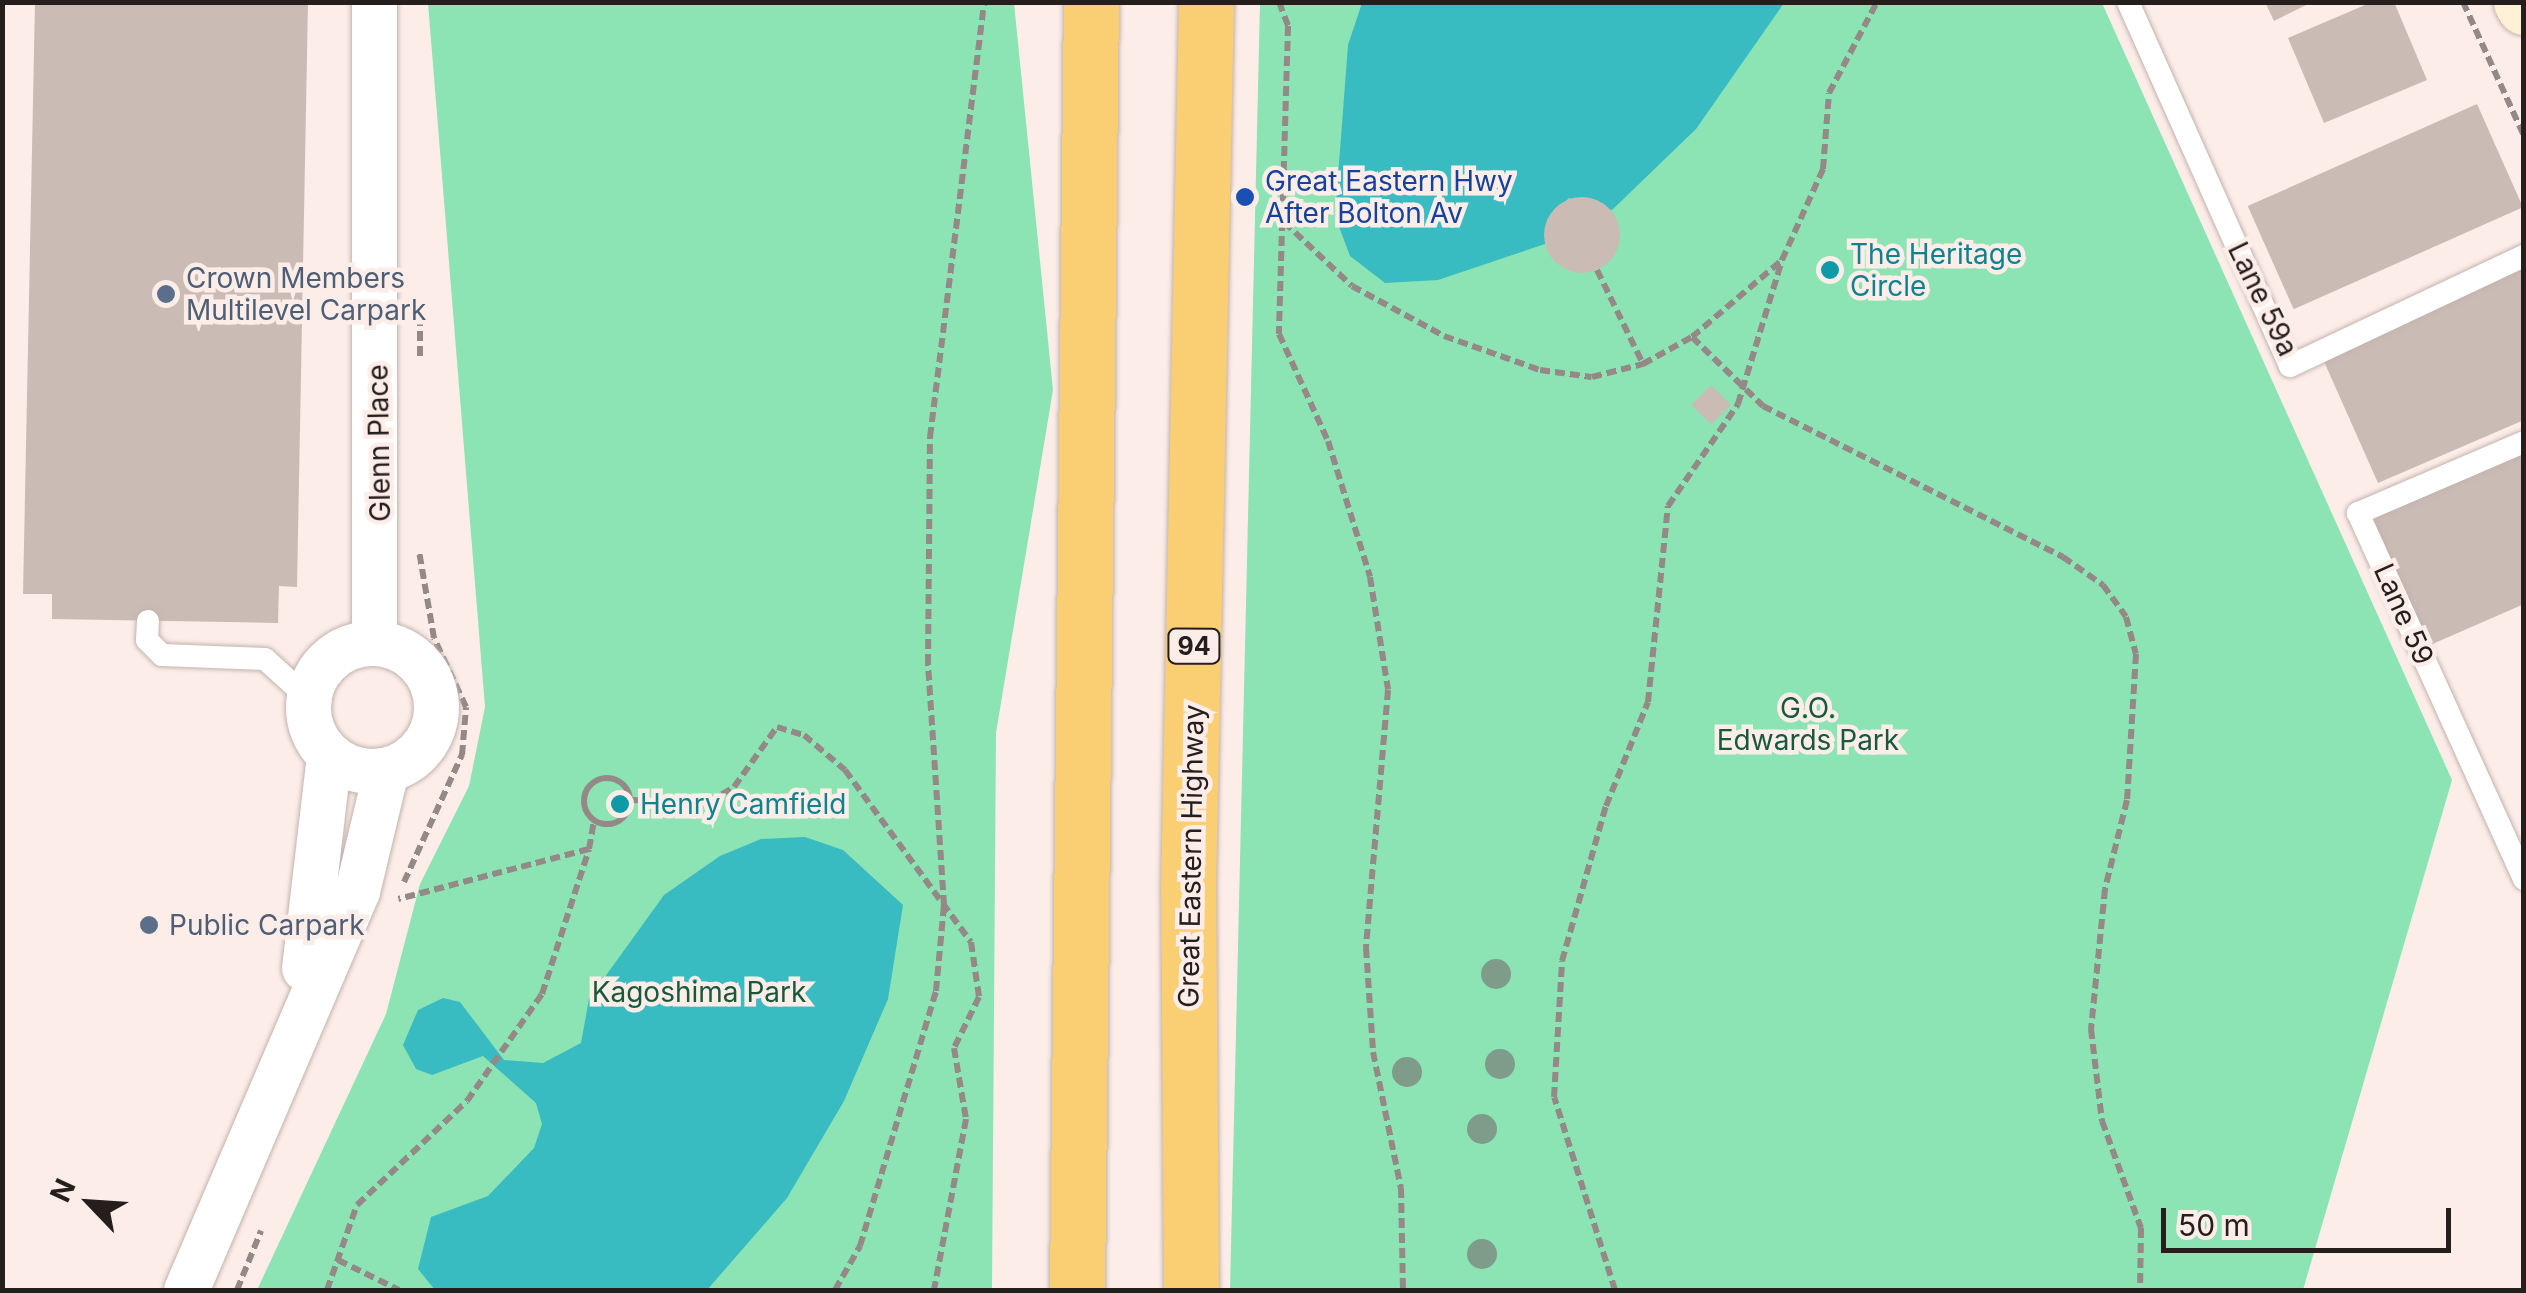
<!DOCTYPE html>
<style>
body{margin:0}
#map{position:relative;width:2526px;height:1293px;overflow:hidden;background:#fdede8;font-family:Inter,sans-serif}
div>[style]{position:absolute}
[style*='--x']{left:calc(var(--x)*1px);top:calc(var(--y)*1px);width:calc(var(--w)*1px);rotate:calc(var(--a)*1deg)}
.green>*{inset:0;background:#8ce3b3}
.water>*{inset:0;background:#38bbc1}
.building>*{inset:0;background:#cabbb5;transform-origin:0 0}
.round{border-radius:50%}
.path>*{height:6px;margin-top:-3px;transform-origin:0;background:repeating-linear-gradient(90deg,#948986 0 10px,transparent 0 15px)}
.path>.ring{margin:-3px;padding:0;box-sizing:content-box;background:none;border:6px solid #948986;border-radius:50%}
.roads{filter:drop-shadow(0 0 2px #c2b3ae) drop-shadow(0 0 2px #c2b3ae)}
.lane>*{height:22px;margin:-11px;padding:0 11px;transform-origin:11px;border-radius:11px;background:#fff}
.street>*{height:45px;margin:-22.5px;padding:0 22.5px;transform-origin:22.5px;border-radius:22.5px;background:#fff}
.street>.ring{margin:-22.5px;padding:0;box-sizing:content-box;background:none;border:45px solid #fff;border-radius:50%}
.secondary>*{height:55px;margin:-27.5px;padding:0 27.5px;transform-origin:27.5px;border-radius:27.5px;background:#fef1d5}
.highway>*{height:55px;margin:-27.5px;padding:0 27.5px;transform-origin:27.5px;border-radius:27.5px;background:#facf74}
.trees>*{width:30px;height:30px;margin:-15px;border-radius:50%;background:#7e9c89}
.dots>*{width:28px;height:28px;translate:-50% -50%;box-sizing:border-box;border:5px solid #fdede8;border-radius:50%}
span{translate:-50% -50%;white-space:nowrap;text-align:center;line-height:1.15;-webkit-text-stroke:9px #fdede8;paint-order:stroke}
.shield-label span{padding:2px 8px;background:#fdede8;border:2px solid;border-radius:8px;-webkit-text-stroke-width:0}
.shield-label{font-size:25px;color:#241e1c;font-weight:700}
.transit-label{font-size:28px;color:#164399}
.left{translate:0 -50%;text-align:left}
.culture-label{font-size:28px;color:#0d838f}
.service-label{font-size:28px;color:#4e5e75}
.street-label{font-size:28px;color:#241e1c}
.park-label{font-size:28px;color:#175a3b}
.frame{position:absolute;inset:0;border:5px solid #241e1c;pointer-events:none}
.north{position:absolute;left:40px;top:1153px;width:100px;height:100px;-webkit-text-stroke:8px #fdede8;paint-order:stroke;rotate:295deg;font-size:28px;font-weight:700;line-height:40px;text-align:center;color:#241e1c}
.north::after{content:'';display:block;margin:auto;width:35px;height:45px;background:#241e1c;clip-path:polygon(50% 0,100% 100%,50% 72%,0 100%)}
.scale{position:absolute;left:2161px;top:1208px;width:290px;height:45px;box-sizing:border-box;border:5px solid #241e1c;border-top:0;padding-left:12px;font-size:30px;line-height:35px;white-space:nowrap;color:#241e1c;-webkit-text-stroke:8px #fdede8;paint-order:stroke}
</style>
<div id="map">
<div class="green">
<i style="clip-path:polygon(428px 3px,1014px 3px,1053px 390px,996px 733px,992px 1290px,257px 1290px,386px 1014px,420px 884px,469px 786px,485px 707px)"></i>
<i style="clip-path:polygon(1260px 3px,2102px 3px,2452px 780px,2303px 1290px,1230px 1290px)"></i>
</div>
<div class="water">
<i style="clip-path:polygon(1362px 3px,1362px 2px,1784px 3px,1696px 129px,1612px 210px,1569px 198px,1547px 220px,1545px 244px,1438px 280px,1385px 283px,1350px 256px,1335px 216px,1348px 45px)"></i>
<i style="clip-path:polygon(805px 837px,843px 850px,903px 905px,888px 999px,844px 1101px,787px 1198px,707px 1290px,435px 1290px,418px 1269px,431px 1217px,488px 1196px,534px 1148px,542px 1124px,536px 1103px,483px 1056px,432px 1075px,416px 1069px,403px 1045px,418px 1010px,443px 998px,460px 1002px,504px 1060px,543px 1063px,581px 1043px,589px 999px,664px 895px,720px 856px,761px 839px)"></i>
</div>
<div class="building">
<i style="clip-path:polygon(35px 2px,308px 2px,297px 587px,279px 586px,278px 623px,52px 619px,52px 594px,23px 594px)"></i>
<i style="clip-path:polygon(2265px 2px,2312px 2px,2274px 21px)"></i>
<i style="clip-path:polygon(2372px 2px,2394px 2px,2427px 80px,2324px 123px,2288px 38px)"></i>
<i style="left:2477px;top:104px;width:113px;height:251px;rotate:66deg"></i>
<i class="round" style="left:1544px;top:197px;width:76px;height:76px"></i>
<i style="clip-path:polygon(2524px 268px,2524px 420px,2378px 483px,2322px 357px)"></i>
<i style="left:1711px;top:385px;width:28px;height:28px;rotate:45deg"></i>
<i style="clip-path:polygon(2524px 450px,2524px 604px,2428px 646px,2371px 519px)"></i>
</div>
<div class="path">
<i style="--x:1279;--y:2;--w:26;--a:69"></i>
<i style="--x:1288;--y:26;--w:308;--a:91.7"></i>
<i style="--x:1279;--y:334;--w:118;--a:65.4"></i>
<i style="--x:1328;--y:441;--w:142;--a:72.8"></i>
<i style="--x:1370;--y:577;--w:114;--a:80.9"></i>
<i style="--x:1388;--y:690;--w:259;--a:94.9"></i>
<i style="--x:1366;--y:948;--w:104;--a:86.1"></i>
<i style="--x:1373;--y:1052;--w:139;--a:78.4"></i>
<i style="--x:1401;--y:1188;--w:102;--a:88.9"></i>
<i style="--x:2463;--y:2;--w:147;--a:65.5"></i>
<i style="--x:1284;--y:222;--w:93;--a:43.3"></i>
<i style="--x:1352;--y:286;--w:105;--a:28.5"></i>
<i style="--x:1444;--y:336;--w:102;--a:19.5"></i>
<i style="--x:1540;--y:370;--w:52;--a:7.7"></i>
<i style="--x:1592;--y:377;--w:53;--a:-14.3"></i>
<i style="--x:1643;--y:364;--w:56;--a:-28.9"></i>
<i style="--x:1692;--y:337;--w:118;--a:-40.5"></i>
<i style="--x:1782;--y:260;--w:100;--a:-65.7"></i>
<i style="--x:1823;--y:169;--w:76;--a:-85.5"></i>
<i style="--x:1829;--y:93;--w:103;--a:-62.2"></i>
<i style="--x:1597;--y:270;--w:105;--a:63.9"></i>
<i style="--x:420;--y:301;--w:57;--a:90"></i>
<i style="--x:1692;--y:337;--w:99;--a:44.2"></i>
<i style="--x:1763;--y:406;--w:336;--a:26.7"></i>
<i style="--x:2063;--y:557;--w:49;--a:35"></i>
<i style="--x:2103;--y:585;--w:39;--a:54"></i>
<i style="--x:2126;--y:617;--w:38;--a:75"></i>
<i style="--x:2136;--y:654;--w:146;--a:93.5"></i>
<i style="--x:2127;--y:800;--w:92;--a:103.9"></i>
<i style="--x:2105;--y:889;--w:141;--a:95.7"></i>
<i style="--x:2091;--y:1029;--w:93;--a:83.2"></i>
<i style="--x:2102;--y:1121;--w:114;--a:70"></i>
<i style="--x:2141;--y:1228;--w:62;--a:90.9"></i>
<i class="ring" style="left:584px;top:778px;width:40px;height:40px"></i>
<i style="--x:631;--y:800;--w:78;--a:1.5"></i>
<i style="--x:709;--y:802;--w:29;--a:-31"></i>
<i style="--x:734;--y:787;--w:74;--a:-54.4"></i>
<i style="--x:777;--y:727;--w:28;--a:17"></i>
<i style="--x:804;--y:735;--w:54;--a:40.5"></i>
<i style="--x:845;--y:770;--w:213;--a:53.8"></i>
<i style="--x:971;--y:942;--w:56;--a:81.7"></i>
<i style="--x:979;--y:997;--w:57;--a:116.1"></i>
<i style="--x:954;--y:1048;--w:72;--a:80.4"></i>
<i style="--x:966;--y:1119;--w:174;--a:100.6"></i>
<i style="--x:589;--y:849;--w:28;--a:-80"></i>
<i style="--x:404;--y:882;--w:140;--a:-65.5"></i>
<i style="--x:462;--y:755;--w:48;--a:-85.2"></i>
<i style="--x:466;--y:707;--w:76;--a:-114.9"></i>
<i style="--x:434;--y:638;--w:88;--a:-99.8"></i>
<i style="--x:338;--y:1260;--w:68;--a:26.2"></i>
<i style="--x:237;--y:1290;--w:64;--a:-67.9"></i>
<i style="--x:327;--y:1290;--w:90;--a:-70.6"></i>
<i style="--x:357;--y:1205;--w:151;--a:-43.4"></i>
<i style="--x:467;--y:1101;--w:131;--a:-55"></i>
<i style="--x:542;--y:994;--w:152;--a:-72"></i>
<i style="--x:589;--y:849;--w:197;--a:165.3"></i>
<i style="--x:835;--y:1290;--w:51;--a:-60.4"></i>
<i style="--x:860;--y:1246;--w:266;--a:-73.4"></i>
<i style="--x:936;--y:991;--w:86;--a:-84.7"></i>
<i style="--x:944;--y:905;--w:242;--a:-93.8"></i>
<i style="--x:928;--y:664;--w:227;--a:-89.5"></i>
<i style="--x:930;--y:437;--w:438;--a:-82.9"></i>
<i style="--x:1615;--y:1290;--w:202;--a:-107.5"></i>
<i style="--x:1554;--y:1097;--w:136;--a:-86.6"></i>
<i style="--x:1562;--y:961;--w:161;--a:-74.2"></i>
<i style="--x:1606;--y:806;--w:112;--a:-68"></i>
<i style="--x:1648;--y:702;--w:197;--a:-84.2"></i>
<i style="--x:1668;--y:506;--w:124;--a:-55.5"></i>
<i style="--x:1738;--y:404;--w:151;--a:-73"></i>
</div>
<div class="roads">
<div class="lane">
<i style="--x:2128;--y:2;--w:398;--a:66"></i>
<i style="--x:2290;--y:366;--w:259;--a:-25.2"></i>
<i style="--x:2524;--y:442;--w:181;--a:156.8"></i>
<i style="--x:2358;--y:513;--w:402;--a:65.6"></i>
<i style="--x:148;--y:621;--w:19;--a:93"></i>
<i style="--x:147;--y:640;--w:21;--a:45"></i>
<i style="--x:162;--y:655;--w:103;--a:2.2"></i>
<i style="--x:265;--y:659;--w:59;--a:42.3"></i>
</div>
<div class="street">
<i style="--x:374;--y:643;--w:641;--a:-90"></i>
<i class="ring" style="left:308px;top:643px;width:83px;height:83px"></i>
<i style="--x:304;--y:968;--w:214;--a:-83.3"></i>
<i style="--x:186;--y:1290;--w:434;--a:-66.8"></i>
<i style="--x:357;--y:891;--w:124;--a:-76.5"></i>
</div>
<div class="secondary">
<i style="--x:2521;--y:2;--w:6;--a:59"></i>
</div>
<div class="highway">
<i style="--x:1077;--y:1290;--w:1288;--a:-89.38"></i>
<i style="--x:1191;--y:1290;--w:400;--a:-90.4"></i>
<i style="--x:1188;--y:890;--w:888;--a:-88.84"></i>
</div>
</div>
<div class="trees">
<i style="left:1496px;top:974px"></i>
<i style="left:1500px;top:1064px"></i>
<i style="left:1407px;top:1072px"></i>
<i style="left:1482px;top:1129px"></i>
<i style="left:1482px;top:1254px"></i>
</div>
<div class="dots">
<i style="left:1245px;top:197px;background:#1a4fb4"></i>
<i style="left:1830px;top:270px;background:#0f9aa8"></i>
<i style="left:166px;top:294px;background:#5c6f8a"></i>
<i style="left:620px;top:804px;background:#0f9aa8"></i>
<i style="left:149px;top:925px;background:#5c6f8a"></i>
</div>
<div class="shield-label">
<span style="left:1194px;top:646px">94</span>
</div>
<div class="transit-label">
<span class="left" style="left:1265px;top:197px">Great Eastern Hwy<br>After Bolton Av</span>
</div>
<div class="culture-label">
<span class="left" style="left:1850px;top:270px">The Heritage<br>Circle</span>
<span class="left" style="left:640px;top:804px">Henry Camfield</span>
</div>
<div class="service-label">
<span class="left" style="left:186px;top:294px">Crown Members<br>Multilevel Carpark</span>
<span class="left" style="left:169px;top:925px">Public Carpark</span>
</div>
<div class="street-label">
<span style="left:2263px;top:299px;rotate:64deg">Lane 59a</span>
<span style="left:379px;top:443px;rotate:-91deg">Glenn Place</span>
<span style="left:2404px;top:614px;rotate:66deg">Lane 59</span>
<span style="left:1191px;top:856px;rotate:-89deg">Great Eastern Highway</span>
</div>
<div class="park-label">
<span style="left:1808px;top:724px">G.O.<br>Edwards Park</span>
<span style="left:699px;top:992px">Kagoshima Park</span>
</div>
<div class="frame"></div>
<div class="north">N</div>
<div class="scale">50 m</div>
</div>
